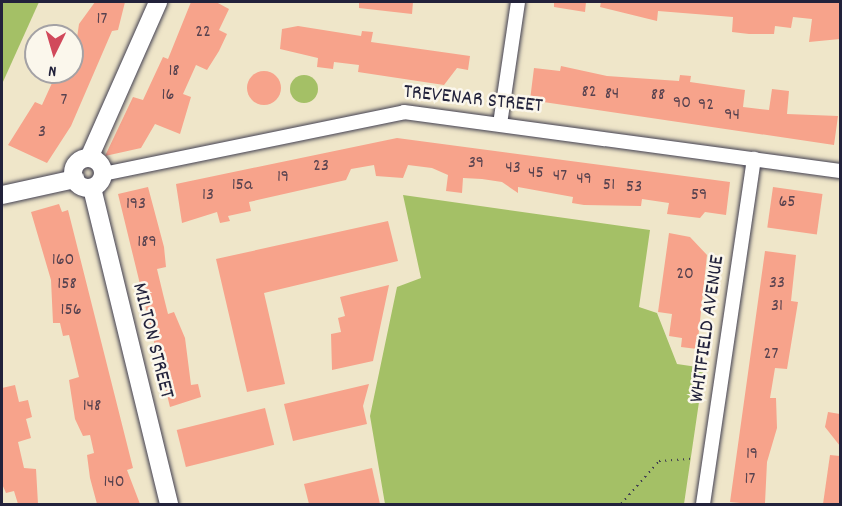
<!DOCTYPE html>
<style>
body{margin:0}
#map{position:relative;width:842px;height:506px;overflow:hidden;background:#efe6c9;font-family:Dekko,sans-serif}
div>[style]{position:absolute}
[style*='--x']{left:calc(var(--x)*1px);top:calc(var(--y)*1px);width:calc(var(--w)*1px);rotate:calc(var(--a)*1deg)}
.green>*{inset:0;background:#a4c066}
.round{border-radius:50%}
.building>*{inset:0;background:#f7a38b;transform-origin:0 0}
.path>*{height:2px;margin-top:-1px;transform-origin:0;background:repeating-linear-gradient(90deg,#413f50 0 1.5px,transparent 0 6px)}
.roads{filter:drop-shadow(0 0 2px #413f50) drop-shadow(0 0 2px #413f50)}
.street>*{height:14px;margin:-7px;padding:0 7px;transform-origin:7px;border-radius:7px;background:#fff}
.secondary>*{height:18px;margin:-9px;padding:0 9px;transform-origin:9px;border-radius:9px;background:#fff}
.secondary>.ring{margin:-9px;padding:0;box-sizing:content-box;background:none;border:18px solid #fff;border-radius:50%}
span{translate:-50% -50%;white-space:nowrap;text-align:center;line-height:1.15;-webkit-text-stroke:5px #fbf7ec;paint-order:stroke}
.number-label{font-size:18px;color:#57424f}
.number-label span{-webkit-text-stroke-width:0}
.street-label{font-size:21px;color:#22223b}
.frame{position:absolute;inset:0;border:3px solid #22223b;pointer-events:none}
.north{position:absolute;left:24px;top:24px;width:60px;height:60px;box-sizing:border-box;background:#fbf7ec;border:2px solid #a4a2a5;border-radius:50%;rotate:185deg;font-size:16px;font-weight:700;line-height:24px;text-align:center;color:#22223b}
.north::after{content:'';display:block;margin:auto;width:21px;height:27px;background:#d1495b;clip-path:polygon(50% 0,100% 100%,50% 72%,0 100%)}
</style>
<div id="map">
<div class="green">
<i style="clip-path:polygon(2px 2px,39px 2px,2px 84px)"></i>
<i class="round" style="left:290px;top:75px;width:28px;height:28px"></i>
<i style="clip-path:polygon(403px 195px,650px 230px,639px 307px,657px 313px,677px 364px,704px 368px,684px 504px,385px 504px,370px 416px,397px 287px,421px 278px)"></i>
</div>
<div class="building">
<i style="clip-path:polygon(95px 2px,125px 2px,118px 30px,112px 31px,71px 126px,47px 163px,8px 145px,35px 102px,42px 105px,57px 72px,72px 72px,79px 24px)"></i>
<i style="clip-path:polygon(191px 2px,216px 2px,229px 9px,219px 30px,227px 34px,219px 51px,207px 70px,196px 65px,183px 94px,191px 97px,180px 134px,155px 124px,141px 148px,105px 156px,133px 97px,143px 100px,163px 57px,168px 59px)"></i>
<i style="clip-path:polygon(359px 2px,413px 2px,412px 14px,359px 8px)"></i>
<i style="clip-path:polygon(554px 2px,586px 2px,585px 12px,554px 7px)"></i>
<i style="clip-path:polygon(601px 2px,840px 2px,840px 39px,809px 42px,812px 19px,793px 17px,791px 28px,775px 26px,774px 34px,749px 34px,732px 32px,733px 17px,658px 11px,657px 21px,600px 7px)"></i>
<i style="clip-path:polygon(298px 26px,361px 36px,362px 31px,373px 32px,371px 42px,470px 56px,468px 70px,457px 68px,444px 85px,358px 72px,359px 65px,334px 62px,333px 69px,317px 67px,318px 58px,280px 49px,282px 29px)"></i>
<i style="clip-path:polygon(561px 66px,607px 76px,679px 81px,680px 75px,691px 76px,690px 82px,745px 90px,743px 107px,769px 110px,772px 89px,789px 91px,787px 114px,838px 116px,834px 145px,530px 100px,534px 68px,560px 71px)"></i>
<i class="round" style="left:247px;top:71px;width:34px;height:34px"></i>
<i style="clip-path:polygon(397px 138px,730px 182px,726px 215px,705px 212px,700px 218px,667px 214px,669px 203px,642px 199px,641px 206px,584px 205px,572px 203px,573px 197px,518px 187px,518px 193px,502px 182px,482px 179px,463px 178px,462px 193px,446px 191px,448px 175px,432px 168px,408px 165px,403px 178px,376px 176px,374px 165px,351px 169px,346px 180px,249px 202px,251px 211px,228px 216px,230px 221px,220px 223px,217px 212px,182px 223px,176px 184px)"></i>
<i style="clip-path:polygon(148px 187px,164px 247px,166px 267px,157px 269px,163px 294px,168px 314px,174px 312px,185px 338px,191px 385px,198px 384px,201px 397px,170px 407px,118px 194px)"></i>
<i style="left:773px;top:187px;width:50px;height:41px;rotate:8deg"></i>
<i style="clip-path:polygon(59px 204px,62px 212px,68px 210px,133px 468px,127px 470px,140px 504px,97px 504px,90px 478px,87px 455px,94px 453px,90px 435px,83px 436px,75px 419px,69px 380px,79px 377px,69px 335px,63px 336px,60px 323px,53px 323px,51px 280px,31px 212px)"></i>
<i style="clip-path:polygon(388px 221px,398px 261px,264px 293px,285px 384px,247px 392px,216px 259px)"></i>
<i style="clip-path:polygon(669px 233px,690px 237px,707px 255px,697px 349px,681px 347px,682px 338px,669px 336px,672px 314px,658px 312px)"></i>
<i style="clip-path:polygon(765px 251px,796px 255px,791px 301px,798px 302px,787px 369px,775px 368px,770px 398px,776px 398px,777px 428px,767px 462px,765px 503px,751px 504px,730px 502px)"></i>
<i style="clip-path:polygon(389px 285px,373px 361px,332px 370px,331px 334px,341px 332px,338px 318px,345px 316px,340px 297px)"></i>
<i style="clip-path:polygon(369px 384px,363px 406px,367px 424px,293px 441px,284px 404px)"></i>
<i style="clip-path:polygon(15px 385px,19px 402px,28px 400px,32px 417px,26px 419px,31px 438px,18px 442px,24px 468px,36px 469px,38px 504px,18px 504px,14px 491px,6px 493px,2px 484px,2px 388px)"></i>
<i style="left:265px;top:408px;width:38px;height:91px;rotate:76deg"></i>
<i style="clip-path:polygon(828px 412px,840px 414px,840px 446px,825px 427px)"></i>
<i style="clip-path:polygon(830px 455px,840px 456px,840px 504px,823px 504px)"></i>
<i style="clip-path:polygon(372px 468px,380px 504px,309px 504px,304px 484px)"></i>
</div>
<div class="path">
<i style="--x:621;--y:504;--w:57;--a:-48.5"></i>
<i style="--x:659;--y:461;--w:32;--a:-4"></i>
</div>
<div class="roads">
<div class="street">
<i style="--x:500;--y:124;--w:123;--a:-81.6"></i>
<i style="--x:103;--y:174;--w:307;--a:-11.6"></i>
<i style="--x:404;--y:112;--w:440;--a:7.7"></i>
<i style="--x:703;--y:504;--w:349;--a:-81.6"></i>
</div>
<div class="secondary">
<i style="--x:89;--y:158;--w:171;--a:-66.1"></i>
<i class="ring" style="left:73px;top:158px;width:12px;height:12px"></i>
<i style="--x:92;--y:188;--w:325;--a:76.3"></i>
<i style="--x:2;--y:195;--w:75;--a:-12.4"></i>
</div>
</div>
<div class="number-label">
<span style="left:102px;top:20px">17</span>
<span style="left:203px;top:33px">22</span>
<span style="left:174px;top:72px">18</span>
<span style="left:589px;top:93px">82</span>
<span style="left:612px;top:95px">84</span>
<span style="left:168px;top:96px">16</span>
<span style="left:658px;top:96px">88</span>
<span style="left:64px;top:101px">7</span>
<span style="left:682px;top:104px">90</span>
<span style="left:706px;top:106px">92</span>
<span style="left:732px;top:116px">94</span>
<span style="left:42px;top:133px">3</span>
<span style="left:476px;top:164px">39</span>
<span style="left:321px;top:167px">23</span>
<span style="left:513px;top:169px">43</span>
<span style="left:536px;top:174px">45</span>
<span style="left:560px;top:177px">47</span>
<span style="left:283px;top:178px">19</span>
<span style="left:584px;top:180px">49</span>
<span style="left:242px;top:186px">15a</span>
<span style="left:609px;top:186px">51</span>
<span style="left:634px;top:188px">53</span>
<span style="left:208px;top:196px">13</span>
<span style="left:699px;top:196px">59</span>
<span style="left:787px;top:203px">65</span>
<span style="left:136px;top:205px">193</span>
<span style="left:147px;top:243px">189</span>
<span style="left:63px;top:261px">160</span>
<span style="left:685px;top:275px">20</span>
<span style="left:777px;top:284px">33</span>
<span style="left:67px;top:285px">158</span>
<span style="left:777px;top:307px">31</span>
<span style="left:71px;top:311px">156</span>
<span style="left:771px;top:355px">27</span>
<span style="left:92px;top:407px">148</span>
<span style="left:752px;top:455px">19</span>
<span style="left:750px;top:480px">17</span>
<span style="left:114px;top:483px">140</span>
</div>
<div class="street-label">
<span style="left:473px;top:100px;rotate:6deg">TREVENAR STREET</span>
<span style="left:708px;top:329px;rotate:-82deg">WHITFIELD AVENUE</span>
<span style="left:152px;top:341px;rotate:76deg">MILTON STREET</span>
</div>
<div class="frame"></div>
<div class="north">N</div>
</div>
